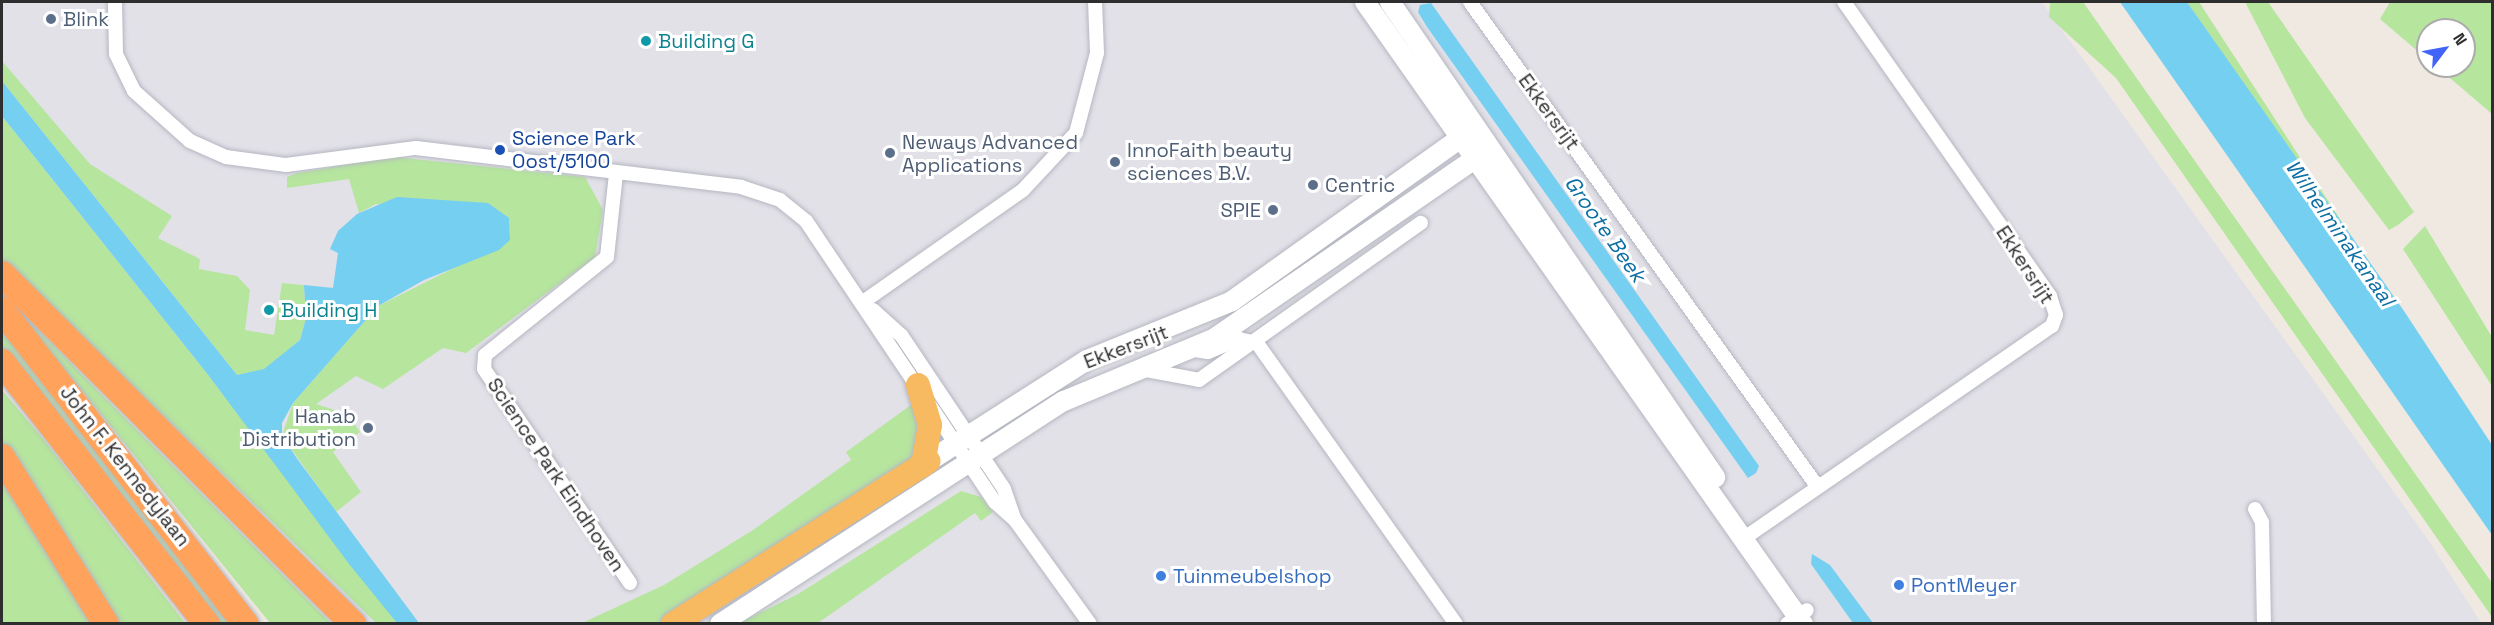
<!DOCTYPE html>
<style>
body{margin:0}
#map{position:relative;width:2494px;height:625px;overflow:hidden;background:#efe9e1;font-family:"Space Grotesk",sans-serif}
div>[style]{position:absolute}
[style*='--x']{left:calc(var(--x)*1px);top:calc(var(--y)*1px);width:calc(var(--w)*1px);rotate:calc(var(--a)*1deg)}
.industrial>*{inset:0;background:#e3e1e8}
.green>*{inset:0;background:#b6e59e}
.water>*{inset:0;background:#75cff0}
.roads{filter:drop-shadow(0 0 2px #b4b7c1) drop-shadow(0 0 2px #b4b7c1)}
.minor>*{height:14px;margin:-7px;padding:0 7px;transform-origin:7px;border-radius:7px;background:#fff}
.secondary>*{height:20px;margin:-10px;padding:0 10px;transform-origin:10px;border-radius:10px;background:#fff}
.trunk>*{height:24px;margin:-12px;padding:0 12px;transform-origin:12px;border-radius:12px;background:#f8ba60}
.motorway>*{height:26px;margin:-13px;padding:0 13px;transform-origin:13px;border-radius:13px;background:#ffa35c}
.dots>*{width:16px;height:16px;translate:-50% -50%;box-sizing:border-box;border:3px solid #fff;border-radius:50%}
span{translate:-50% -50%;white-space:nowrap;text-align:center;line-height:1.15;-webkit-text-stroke:6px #fff;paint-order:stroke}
.service-label{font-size:20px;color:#4e5e75}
.left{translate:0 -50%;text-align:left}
.right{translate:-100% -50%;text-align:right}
.culture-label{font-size:20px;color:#0d838f}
.street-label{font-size:20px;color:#2e2e2e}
.transit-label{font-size:20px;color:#164399}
.shop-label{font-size:20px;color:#366cbe}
.water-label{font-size:21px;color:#0d6fa3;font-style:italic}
.frame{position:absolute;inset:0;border:3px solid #2e2e2e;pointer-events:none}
.north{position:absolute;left:2416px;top:18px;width:60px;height:60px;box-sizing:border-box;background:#fff;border:2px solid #ababab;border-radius:50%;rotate:58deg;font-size:16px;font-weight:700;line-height:24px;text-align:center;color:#2e2e2e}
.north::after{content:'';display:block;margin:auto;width:21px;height:27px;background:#4264fb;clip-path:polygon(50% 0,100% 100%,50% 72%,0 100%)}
</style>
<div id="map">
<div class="industrial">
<i style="clip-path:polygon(2px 2px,2042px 2px,2429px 541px,2481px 623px,354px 623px,238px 442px,2px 168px)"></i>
</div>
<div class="green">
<i style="clip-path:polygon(2050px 2px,2083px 2px,2492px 583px,2492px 617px,2116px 78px,2049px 17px)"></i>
<i style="clip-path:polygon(2187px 2px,2199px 2px,2403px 316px,2255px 101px)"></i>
<i style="clip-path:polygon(2245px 2px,2268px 2px,2414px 212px,2398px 225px,2389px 230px,2305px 118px)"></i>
<i style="clip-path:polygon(2390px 2px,2492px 2px,2492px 114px,2436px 66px,2464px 66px,2464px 30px,2428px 30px,2428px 60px,2380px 19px)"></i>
<i style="clip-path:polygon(2px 61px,90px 164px,172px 216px,158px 238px,200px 259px,199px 269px,237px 276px,250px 290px,245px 330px,274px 335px,282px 283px,304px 285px,306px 318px,300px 340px,264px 370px,237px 375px,2px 81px)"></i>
<i style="clip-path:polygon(2px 116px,209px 376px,397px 623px,376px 623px,2px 259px)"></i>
<i style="clip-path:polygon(395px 157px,585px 177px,603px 210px,595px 257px,466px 353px,443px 348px,383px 389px,356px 376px,316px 404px,347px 414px,360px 432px,333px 452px,361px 492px,336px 512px,282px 436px,293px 403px,378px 306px,510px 240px,509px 218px,376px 204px,359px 213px,349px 179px,287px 188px,287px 177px,297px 173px)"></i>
<i style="clip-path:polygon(2425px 226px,2492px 337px,2492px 386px,2403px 249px)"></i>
<i style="clip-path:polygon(2px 292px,100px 393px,331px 623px,270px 623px)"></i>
<i style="clip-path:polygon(2px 331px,139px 505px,229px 623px,218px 623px,2px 348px)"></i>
<i style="clip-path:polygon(2px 390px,45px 441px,185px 623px,118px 623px,2px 442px)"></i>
<i style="clip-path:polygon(915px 402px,920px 443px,911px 463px,659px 623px,580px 624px,664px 585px,753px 530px,851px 460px,846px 452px)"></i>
<i style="clip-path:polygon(2px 476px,50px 558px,90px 623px,2px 623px)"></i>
<i style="clip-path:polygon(961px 491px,981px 497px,993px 512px,981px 521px,975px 513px,818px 623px,739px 623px,798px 594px)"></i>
</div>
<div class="water">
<i style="clip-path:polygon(2120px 2px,2187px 2px,2404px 311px,2492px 445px,2492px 535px)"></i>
<i style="clip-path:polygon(1431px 3px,1759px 466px,1756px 473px,1748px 478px,1427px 27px,1418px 12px,1420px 5px)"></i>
<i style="clip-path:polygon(2px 81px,237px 375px,264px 369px,300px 340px,306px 318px,304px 285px,333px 288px,338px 253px,330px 249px,338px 231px,357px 214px,397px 197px,488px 203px,509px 218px,510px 240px,499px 250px,424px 280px,378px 306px,293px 403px,282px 423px,282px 436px,298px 460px,419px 623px,397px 623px,349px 564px,209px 376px,2px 116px)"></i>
<i style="clip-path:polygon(1812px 554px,1830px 565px,1873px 623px,1853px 623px,1811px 564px)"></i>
</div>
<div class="roads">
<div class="minor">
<i style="--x:115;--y:2;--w:52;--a:88.9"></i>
<i style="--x:116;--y:54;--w:41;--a:64.1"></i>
<i style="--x:134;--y:91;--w:75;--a:41.8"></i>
<i style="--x:190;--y:141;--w:39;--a:24"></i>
<i style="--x:226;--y:157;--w:61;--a:7.6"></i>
<i style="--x:286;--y:165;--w:131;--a:-7.5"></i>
<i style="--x:416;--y:148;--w:327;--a:6.8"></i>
<i style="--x:741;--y:187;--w:41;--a:18.4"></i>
<i style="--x:780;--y:200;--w:33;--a:39"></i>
<i style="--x:806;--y:221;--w:339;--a:56.1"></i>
<i style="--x:995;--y:502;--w:27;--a:42"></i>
<i style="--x:1015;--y:520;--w:128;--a:54.2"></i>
<i style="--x:1470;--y:2;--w:596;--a:54.36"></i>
<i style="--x:616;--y:174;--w:83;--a:96.2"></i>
<i style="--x:607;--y:257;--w:156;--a:141.2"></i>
<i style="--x:485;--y:355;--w:14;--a:94"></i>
<i style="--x:484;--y:369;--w:259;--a:55.7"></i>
<i style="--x:863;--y:302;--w:195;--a:-35"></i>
<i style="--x:1023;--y:190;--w:78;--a:-47.1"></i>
<i style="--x:1076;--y:133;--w:83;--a:-75.3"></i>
<i style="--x:1097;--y:53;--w:51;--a:-92.2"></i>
<i style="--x:873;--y:310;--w:38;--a:42"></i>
<i style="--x:901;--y:335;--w:185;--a:56.2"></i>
<i style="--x:1004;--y:489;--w:31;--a:71"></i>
<i style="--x:1189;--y:349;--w:19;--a:9"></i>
<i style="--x:1208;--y:352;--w:34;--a:-23"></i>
<i style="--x:1239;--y:339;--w:18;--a:13"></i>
<i style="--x:1257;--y:343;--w:344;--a:54.7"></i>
<i style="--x:1141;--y:369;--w:59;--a:10.7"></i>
<i style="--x:1199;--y:380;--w:272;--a:-35.3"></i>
<i style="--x:2255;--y:509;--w:15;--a:62"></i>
<i style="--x:2262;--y:522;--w:102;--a:88.9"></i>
<i style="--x:1743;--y:539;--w:375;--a:-34.6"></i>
<i style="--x:2052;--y:326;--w:12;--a:-70"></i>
<i style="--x:2056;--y:315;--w:20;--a:-108"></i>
<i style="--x:2050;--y:296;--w:359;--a:-125"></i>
<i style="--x:1787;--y:624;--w:24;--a:-35"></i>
</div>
<div class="secondary">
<i style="--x:1365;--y:2;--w:761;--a:54.85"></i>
<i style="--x:1390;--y:2;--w:576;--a:55.62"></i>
<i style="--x:929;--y:461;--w:188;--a:-32.6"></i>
<i style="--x:1087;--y:360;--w:157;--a:-22.1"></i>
<i style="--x:1232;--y:301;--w:282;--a:-35.5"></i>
<i style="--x:1462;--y:137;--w:13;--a:4"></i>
<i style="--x:720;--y:624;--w:410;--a:-33"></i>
<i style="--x:1064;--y:401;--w:164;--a:-22.6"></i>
<i style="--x:1215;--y:338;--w:318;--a:-34.6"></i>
<i style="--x:1477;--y:157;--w:19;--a:-69"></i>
</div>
<div class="trunk">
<i style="--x:918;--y:385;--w:42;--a:73.3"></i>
<i style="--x:930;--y:425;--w:41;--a:99.9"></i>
<i style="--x:673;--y:624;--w:303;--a:-32.5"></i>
</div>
<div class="motorway">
<i style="--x:2;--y:274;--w:496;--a:44.9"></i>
<i style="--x:2;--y:310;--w:398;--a:52.2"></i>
<i style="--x:2;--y:362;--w:333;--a:52"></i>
<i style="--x:2;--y:457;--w:197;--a:58.1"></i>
</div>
</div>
<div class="dots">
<i style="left:51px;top:19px;background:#5c6f8a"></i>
<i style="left:646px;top:41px;background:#0f9aa8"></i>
<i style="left:500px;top:150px;background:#1a4fb4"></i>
<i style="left:890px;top:153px;background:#5c6f8a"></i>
<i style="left:1115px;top:162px;background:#5c6f8a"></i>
<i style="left:1313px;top:185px;background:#5c6f8a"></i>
<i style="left:1273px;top:210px;background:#5c6f8a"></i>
<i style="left:269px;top:310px;background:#0f9aa8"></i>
<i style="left:368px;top:428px;background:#5c6f8a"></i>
<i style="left:1161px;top:576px;background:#3f7fe0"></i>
<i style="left:1899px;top:585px;background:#3f7fe0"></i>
</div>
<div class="service-label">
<span class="left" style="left:63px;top:19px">Blink</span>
<span class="left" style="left:902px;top:154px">Neways Advanced<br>Applications</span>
<span class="left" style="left:1127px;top:162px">InnoFaith beauty<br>sciences B.V.</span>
<span class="left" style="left:1325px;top:185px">Centric</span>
<span class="right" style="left:1261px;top:210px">SPIE</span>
<span class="right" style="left:356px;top:428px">Hanab<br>Distribution</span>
</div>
<div class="culture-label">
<span class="left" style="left:658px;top:41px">Building G</span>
<span class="left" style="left:281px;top:310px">Building H</span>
</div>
<div class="street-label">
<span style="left:1549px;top:112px;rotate:54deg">Ekkersrijt</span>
<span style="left:2025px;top:265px;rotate:57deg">Ekkersrijt</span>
<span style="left:1126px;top:347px;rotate:-21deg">Ekkersrijt</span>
<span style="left:125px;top:466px;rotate:52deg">John F. Kennedylaan</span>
<span style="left:556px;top:475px;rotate:56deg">Science Park Eindhoven</span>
</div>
<div class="transit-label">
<span class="left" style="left:512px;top:150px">Science Park<br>Oost/5100</span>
</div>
<div class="shop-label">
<span class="left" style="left:1173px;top:576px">Tuinmeubelshop</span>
<span class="left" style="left:1911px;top:585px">PontMeyer</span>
</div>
<div class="water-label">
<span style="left:1605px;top:229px;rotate:55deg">Groote Beek</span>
<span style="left:2340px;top:233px;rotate:55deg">Wilhelminakanaal</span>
</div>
<div class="frame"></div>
<div class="north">N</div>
</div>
